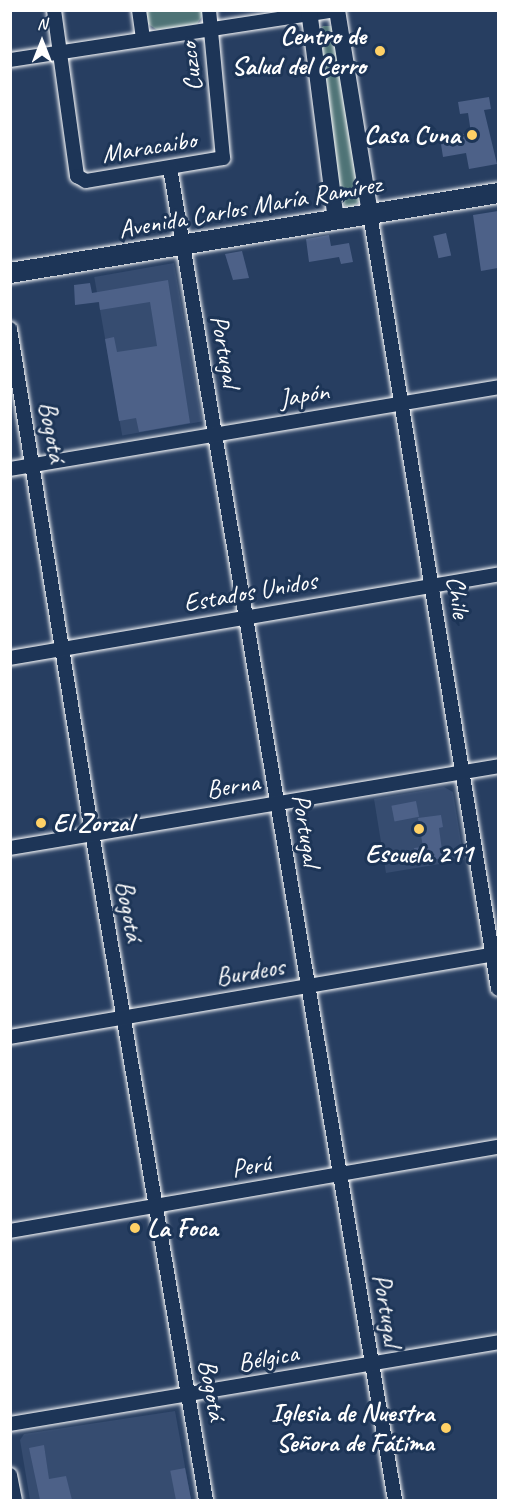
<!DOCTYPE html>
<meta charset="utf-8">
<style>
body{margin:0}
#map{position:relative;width:509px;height:1511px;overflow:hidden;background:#273e61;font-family:Caveat,sans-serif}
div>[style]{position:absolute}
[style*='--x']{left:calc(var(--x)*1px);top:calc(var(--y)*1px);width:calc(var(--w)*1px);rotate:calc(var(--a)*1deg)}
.built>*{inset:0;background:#364c70;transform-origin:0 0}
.green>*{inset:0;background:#4e7376}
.building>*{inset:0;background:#4d6188;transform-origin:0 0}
.roads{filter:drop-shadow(0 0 2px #fff) drop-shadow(0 0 2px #fff)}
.minor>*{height:14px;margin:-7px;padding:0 7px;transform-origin:7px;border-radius:7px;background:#1d3557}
.tertiary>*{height:16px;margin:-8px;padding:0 8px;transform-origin:8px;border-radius:8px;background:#1d3557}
.secondary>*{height:20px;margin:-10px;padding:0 10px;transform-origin:10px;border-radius:10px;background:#1d3557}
.dots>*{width:16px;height:16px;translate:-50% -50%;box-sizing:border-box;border:3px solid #1d3557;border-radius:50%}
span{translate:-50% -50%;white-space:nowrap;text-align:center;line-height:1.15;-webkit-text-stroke:6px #1d3557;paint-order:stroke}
.poi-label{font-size:26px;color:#fff;font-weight:700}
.right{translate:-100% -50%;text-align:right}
.left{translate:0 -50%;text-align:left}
.street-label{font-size:26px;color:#fff}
.frame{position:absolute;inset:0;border:12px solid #fff;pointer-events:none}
.north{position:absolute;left:12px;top:12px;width:60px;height:60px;-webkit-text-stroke:4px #1d3557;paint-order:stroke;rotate:0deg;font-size:16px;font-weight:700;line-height:24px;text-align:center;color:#fff}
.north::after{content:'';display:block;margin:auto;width:21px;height:27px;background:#fff;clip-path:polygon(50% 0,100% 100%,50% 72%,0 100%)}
</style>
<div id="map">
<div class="built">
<i style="left:174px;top:263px;width:161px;height:81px;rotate:80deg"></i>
<i style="clip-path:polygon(444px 787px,453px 792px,464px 860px,386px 873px,374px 799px)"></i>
<i style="clip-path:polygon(175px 1411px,191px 1500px,30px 1500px,20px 1440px,24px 1434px)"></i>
</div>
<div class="green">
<i style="clip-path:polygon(143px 11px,202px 11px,203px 15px,197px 24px,157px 30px,145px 22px)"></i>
<i style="clip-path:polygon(323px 26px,332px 26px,360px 201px,352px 208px,345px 206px,341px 199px,319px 31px)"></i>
</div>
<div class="building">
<i style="clip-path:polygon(489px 97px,491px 109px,484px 110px,497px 164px,469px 169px,466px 153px,443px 157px,440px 138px,471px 133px,468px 113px,460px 114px,458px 102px)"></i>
<i style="clip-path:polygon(498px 211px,498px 268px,481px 271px,473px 215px)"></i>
<i style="left:446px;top:233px;width:23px;height:13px;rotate:77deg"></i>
<i style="clip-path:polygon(329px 235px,331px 246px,349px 243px,353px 262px,341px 264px,339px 257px,309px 262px,306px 239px)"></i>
<i style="clip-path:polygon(242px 251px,249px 278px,233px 280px,225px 254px)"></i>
<i style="clip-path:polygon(168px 280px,190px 423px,139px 432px,136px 418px,119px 421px,105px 339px,114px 337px,117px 352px,157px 346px,150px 302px,100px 310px,99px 302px,75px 305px,74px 285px,90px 283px,92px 293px)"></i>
<i style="left:416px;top:801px;width:16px;height:25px;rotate:79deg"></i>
<i style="clip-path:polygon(441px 815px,443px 827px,439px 828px,443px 858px,417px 862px,414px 848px,423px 847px,418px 818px)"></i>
<i style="clip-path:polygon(44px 1445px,49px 1479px,66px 1476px,72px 1500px,40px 1500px,29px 1448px)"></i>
<i style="left:185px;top:1468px;width:33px;height:15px;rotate:79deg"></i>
</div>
<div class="roads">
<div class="minor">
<i style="--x:54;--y:10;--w:168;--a:82.1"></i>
<i style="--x:77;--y:176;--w:10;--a:29"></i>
<i style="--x:86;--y:181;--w:139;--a:-9.5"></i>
<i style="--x:223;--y:158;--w:149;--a:-95.4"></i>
<i style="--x:139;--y:10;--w:28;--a:82"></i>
<i style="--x:10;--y:60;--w:329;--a:-8.7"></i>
<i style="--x:170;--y:168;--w:1351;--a:80.41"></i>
<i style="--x:370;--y:214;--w:785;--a:80.61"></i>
<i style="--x:10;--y:329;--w:511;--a:80.76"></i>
<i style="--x:92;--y:833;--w:677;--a:80.3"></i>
<i style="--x:10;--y:469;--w:495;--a:-9.5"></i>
<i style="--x:10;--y:658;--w:495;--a:-9.7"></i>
<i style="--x:10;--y:848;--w:495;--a:-9.5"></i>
<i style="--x:10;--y:1037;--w:495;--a:-9.7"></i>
<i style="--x:10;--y:1231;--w:495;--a:-9.8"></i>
<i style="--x:10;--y:1424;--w:495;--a:-9.5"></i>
<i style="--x:10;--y:1475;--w:25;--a:79"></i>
</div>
<div class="tertiary">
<i style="--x:309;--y:10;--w:212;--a:82.7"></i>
<i style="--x:337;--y:10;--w:207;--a:80.8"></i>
</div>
<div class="secondary">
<i style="--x:10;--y:273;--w:495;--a:-9.3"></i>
</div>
</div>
<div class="dots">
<i style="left:380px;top:51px;background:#ffd166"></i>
<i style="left:472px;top:135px;background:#ffd166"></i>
<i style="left:41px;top:823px;background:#ffd166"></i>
<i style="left:419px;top:829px;background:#ffd166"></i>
<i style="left:135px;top:1228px;background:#ffd166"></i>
<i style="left:446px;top:1428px;background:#ffd166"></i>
</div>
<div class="poi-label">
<span class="right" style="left:366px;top:51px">Centro de<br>Salud del Cerro</span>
<span class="right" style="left:460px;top:135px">Casa Cuna</span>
<span class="left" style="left:53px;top:823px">El Zorzal</span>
<span style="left:419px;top:854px">Escuela 211</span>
<span class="left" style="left:147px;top:1228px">La Foca</span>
<span class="right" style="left:434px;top:1428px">Iglesia de Nuestra<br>Señora de Fátima</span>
</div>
<div class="street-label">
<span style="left:191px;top:67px;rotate:-97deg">Cuzco</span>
<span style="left:149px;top:147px;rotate:-9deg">Maracaibo</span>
<span style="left:250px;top:207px;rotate:-10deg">Avenida Carlos María Ramírez</span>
<span style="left:225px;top:351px;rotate:80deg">Portugal</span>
<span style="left:304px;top:395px;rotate:-9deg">Japón</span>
<span style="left:52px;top:432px;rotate:80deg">Bogotá</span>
<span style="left:250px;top:592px;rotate:-10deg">Estados Unidos</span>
<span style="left:458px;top:597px;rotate:81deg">Chile</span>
<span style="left:233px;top:786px;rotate:-9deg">Berna</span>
<span style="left:306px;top:830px;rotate:81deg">Portugal</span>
<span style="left:129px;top:911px;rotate:80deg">Bogotá</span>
<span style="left:250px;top:972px;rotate:-10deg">Burdeos</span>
<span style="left:251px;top:1166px;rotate:-9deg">Perú</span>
<span style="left:387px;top:1310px;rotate:81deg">Portugal</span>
<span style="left:268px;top:1358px;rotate:-10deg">Bélgica</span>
<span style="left:212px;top:1390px;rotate:80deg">Bogotá</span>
</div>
<div class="frame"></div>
<div class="north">N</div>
</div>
